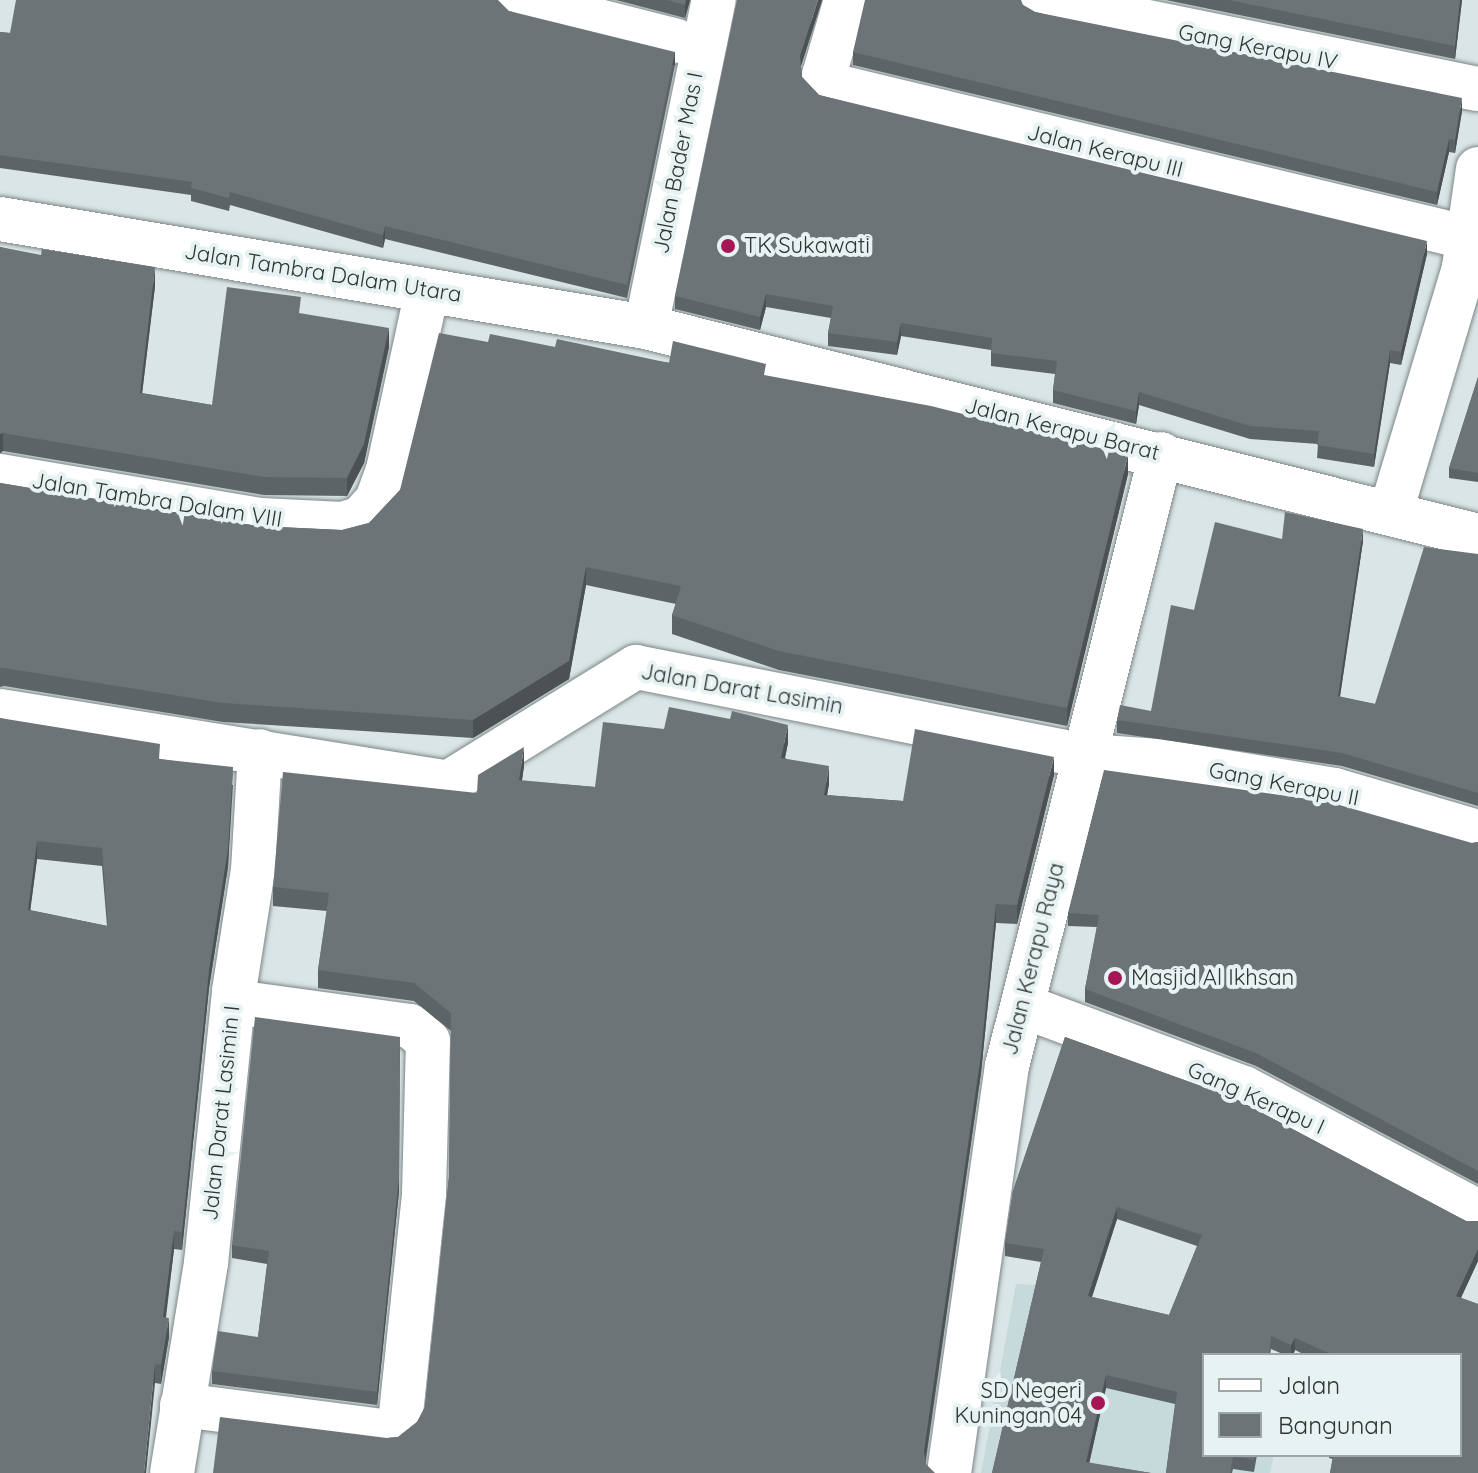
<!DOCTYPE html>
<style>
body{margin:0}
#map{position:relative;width:1478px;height:1473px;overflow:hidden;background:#dae5e5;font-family:Quicksand,sans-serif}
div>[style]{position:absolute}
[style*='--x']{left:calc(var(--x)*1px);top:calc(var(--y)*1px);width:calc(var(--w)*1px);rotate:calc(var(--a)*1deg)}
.built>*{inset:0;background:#c6dadb}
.roads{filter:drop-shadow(0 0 2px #7c8687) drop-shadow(0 0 2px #7c8687)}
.minor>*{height:44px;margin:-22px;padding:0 22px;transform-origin:22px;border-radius:22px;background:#fff}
.wall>*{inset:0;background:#5d6467}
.shaded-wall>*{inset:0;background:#4c5154;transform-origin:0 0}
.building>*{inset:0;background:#6c7478}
.dots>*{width:22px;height:22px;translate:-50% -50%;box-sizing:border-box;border:4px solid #e7f2f3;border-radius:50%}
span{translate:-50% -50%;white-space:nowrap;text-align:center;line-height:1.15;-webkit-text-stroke:8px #e7f2f3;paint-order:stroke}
.street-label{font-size:22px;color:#313535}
.poi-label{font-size:22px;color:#313535}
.left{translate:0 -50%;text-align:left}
.right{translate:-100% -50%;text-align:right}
.legend{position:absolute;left:1202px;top:1353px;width:260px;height:104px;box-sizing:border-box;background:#e7f2f3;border:2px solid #9ea6a7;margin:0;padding:10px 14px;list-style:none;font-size:24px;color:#313535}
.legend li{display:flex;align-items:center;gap:16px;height:40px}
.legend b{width:40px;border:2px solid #9ea6a7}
</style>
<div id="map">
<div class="built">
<i style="clip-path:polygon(1016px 1284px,1038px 1285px,1204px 1355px,1204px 1455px,1274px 1455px,1270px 1473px,981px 1473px)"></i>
</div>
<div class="roads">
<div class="minor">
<i style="--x:516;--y:0;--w:166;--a:14.3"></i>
<i style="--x:846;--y:0;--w:78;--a:106.3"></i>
<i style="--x:824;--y:75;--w:9;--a:77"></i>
<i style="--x:826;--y:84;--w:661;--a:13.47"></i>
<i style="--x:1040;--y:0;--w:447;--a:11.5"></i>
<i style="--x:0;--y:219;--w:655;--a:9.49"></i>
<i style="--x:646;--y:327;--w:858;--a:14.1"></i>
<i style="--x:646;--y:327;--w:334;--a:-78.3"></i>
<i style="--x:0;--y:476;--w:265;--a:9.6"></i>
<i style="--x:261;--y:520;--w:82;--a:2.8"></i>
<i style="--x:343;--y:524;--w:19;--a:-18"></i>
<i style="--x:361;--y:518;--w:24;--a:-48"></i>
<i style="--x:377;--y:500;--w:32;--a:-70"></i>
<i style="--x:388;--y:470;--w:183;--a:-77.7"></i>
<i style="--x:1391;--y:511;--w:255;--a:-73.3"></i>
<i style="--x:1464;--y:267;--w:99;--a:-81.9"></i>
<i style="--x:0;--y:711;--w:454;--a:9.1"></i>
<i style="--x:448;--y:783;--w:221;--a:-31.7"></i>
<i style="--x:636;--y:667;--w:460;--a:11.2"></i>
<i style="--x:1087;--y:756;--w:72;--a:4"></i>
<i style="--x:1159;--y:761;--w:178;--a:9.4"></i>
<i style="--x:1335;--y:790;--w:149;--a:16.4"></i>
<i style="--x:1023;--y:1006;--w:236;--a:20.4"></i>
<i style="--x:1244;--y:1088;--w:265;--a:27.9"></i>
<i style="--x:182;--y:1405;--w:210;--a:7.4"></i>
<i style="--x:390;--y:1432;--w:13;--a:-42"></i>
<i style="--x:400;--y:1423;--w:231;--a:-84"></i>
<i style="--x:424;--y:1193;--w:152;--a:-88.5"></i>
<i style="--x:428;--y:1041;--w:23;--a:-140"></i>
<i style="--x:410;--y:1026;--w:178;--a:-172.2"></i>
<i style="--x:172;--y:1473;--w:213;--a:-80.8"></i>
<i style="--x:206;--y:1263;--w:273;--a:-84.1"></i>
<i style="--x:234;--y:991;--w:122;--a:-81.1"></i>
<i style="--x:253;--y:870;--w:119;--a:-86.6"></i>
<i style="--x:949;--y:1473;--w:411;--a:-81.9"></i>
<i style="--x:1007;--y:1066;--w:631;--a:-75.88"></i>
</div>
</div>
<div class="wall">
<i style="clip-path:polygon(616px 0,690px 0,685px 18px)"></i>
<i style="clip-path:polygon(822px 0,801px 66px,802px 77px,819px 95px,1427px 254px,1401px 365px,1390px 363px,1374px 467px,1317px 458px,1318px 444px,1250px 439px,1139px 405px,1136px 424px,1053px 403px,1053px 390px,1055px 374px,991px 366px,991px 350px,901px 336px,897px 355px,828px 346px,828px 333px,831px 318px,766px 307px,760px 330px,675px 309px,675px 296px)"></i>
<i style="clip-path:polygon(1166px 0,1462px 0,1455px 59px)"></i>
<i style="clip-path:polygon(1023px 5px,1035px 12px,1462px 111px,1455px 153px,1449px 152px,1437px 205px,853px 65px,853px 52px)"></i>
<i style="clip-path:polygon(509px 11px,675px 65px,627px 298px,385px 239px,383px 248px,230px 205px,229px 211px,191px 201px,191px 195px,0 168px,0 32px,10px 33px)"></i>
<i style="clip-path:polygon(0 247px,155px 286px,142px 393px,212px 405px,301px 314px,389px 347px,364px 463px,347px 496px,264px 495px,3px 451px,0 453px)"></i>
<i style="clip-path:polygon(488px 342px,555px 347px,766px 376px,1128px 474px,1067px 726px,779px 670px,672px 634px,672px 615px,676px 604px,586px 585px,569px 679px,473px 738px,223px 722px,4px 686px,0 687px,0 483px,257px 526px,342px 530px,369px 523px,400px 490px)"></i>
<i style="clip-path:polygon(1478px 377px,1478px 482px,1449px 478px,1449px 468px)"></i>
<i style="clip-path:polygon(1282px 539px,1363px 541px,1340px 697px,1375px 704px,1478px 554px,1478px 806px,1342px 766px,1117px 733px,1117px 720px,1151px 711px,1194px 610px)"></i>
<i style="clip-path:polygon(evenodd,0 718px,160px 759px,233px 785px,228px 867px,209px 988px,182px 1250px,174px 1249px,166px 1318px,169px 1337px,161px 1384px,155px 1383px,0 1473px,0 718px,37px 859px,102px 866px,107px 926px,30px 910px,37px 859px)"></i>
<i style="clip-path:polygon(788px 743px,785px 758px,829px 784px,827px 795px,903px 801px,1054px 775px,1017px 924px,996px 923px,981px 1073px,926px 1460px,926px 1464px,387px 1438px,398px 1437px,417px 1422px,425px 1407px,449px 1177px,451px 1031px,414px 1001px,318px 988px,318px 970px,327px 911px,273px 906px,273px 887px,477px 793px,524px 766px,522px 781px,595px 787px)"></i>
<i style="clip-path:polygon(1478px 842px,1478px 1184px,1256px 1066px,1085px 1002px,1085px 989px,1097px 927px,1068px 926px,1068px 913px)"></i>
<i style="clip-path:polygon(evenodd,1065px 1037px,1234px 1098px,1466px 1221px,1478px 1221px,1478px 1261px,1461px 1298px,1478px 1304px,1478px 1473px,1330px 1473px,1333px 1459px,1329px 1458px,1329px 1455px,1460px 1455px,1460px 1355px,1305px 1355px,1295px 1350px,1293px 1355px,1285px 1355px,1271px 1349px,1270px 1355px,1204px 1355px,1204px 1455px,1257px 1455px,1254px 1472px,1233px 1469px,1232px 1473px,1166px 1473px,1175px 1404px,1106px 1388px,1089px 1463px,1151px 1473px,992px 1473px,1041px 1262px,1005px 1256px,1005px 1243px,1013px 1191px,1065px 1037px,1117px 1219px,1197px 1246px,1169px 1315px,1092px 1297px,1117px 1219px)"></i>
<i style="clip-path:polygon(399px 1191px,377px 1405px,212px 1384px,212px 1371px,258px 1337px,267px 1264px,232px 1258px,232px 1245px)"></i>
</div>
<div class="shaded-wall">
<i style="clip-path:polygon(686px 0,690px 0,685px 18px,685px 5px)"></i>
<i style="clip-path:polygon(818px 0,822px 0,800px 69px,800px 56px)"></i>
<i style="clip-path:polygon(1460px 0,1462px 0,1455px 59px,1455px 46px)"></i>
<i style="left:675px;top:52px;width:13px;height:238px;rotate:90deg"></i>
<i style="clip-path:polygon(1462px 98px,1462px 111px,1455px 153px,1455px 140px)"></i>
<i style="clip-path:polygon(1449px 139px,1449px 152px,1437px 205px,1437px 192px)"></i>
<i style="clip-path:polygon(385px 226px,385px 239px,383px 248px,383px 235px)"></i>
<i style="clip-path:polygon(1427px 241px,1427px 254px,1401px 365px,1401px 352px)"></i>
<i style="clip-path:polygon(155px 267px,155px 286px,140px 411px,140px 393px)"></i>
<i style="clip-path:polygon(766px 294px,766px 307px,760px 330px,760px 317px)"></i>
<i style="clip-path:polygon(901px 323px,901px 336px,897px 355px,897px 342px)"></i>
<i style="clip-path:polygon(389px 328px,389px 347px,364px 463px,347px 496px,347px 478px)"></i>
<i style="clip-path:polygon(1390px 350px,1390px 363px,1374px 467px,1374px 454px)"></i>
<i style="clip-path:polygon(1139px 392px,1139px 405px,1136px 424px,1136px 411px)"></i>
<i style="clip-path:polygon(3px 433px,3px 451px,0 453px,0 434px)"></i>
<i style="clip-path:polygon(1128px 455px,1128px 474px,1067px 726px,1067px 708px)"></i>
<i style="clip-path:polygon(1363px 529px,1363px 541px,1338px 709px,1338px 696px)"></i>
<i style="clip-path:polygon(586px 567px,586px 585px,569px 679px,473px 738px,473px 720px)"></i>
<i style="clip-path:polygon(788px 725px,788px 743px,781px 776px,781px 758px)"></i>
<i style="clip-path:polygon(524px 747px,524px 766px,519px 799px,519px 780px)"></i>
<i style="clip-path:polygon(1054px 757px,1054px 775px,1017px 924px,1017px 905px)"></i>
<i style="clip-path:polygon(829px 766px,829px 784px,824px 813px,824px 795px)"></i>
<i style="clip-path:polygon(233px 767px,228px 867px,209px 988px,182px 1250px,182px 1232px,209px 970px)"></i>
<i style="clip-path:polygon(37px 841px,37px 859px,28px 928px,28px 910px)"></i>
<i style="clip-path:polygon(996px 904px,996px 923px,981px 1073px,924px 1469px,924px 1451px)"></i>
<i style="clip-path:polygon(400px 1037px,399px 1191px,377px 1405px,377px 1392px)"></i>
<i style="clip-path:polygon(1117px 1207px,1117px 1219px,1088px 1309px,1088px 1296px)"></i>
<i style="clip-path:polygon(174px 1231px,174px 1249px,163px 1336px,163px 1317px)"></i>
<i style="clip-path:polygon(1478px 1249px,1478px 1261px,1456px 1308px,1456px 1296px)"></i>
<i style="clip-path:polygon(169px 1318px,169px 1337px,161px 1384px,161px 1365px)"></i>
<i style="clip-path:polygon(1295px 1338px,1295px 1350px,1293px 1355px,1291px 1355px,1291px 1345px)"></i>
<i style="clip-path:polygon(155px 1364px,155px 1383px,146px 1473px,144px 1473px)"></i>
<i style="clip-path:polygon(1106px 1375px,1106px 1388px,1087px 1473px,1086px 1462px)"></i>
</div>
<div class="building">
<i style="clip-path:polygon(16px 0,498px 0,509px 11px,675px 52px,627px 285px,385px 226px,383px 235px,230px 192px,229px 198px,191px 188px,192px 182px,0 155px,0 32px,10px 33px)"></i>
<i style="clip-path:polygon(667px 0,686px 0,685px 5px)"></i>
<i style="clip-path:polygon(737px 0,818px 0,800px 56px,802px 77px,819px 95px,1427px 241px,1401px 352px,1390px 350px,1374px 454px,1317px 445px,1319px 431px,1250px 426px,1139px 392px,1136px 411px,1053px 390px,1057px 361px,991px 353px,992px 338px,901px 323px,897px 342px,828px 333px,833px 306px,766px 294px,760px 317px,675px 296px)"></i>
<i style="clip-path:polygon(865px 0,1021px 0,1023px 5px,1035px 12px,1462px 98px,1455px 140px,1449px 139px,1437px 192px,853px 52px)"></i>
<i style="clip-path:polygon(1229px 0,1460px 0,1455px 46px)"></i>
<i style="clip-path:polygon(0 247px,41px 255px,42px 249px,155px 267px,140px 393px,212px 405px,227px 287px,301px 297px,299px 313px,389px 328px,364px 444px,347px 478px,264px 477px,3px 433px,0 434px)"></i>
<i style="clip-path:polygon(439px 333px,488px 342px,490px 334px,555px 347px,557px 339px,669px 363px,673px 341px,766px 364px,764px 375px,931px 406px,1128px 455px,1067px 708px,779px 651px,672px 615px,681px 586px,586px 567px,569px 661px,473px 720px,223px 703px,4px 668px,0 668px,0 483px,257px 526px,342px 530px,369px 523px,400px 490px)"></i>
<i style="clip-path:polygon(1478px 377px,1478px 473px,1449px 468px)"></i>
<i style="clip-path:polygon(1285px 512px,1363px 529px,1338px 696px,1375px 704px,1424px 547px,1478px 554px,1478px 793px,1342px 753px,1117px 720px,1120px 705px,1151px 711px,1171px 605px,1194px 610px,1215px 522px,1282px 539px)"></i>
<i style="clip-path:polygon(669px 707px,730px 719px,732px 711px,788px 725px,781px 758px,829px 766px,824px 795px,903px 801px,915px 729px,1054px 757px,1017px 905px,996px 904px,981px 1055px,924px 1451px,926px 1464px,935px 1473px,213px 1473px,220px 1417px,387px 1438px,398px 1437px,417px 1422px,425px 1407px,449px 1177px,451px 1013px,414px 983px,318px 970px,329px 893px,273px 887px,283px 772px,477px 793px,478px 775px,524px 747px,519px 780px,595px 787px,603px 722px,664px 729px)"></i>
<i style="clip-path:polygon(evenodd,0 718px,160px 744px,159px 759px,233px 767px,228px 849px,209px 970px,182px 1232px,174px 1231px,163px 1317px,169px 1318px,161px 1365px,155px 1364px,144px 1473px,0 1473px,0 718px,37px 841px,102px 848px,108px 926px,28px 910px,37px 841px)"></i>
<i style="clip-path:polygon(1104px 770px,1329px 802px,1472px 843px,1478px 842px,1478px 1171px,1256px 1053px,1085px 989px,1099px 915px,1068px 913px)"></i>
<i style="clip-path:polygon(255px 1017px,400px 1037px,399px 1178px,377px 1392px,212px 1371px,218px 1331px,258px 1337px,269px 1251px,232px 1245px)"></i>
<i style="clip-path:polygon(evenodd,1065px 1037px,1234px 1098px,1466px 1221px,1478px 1221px,1478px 1249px,1456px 1296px,1478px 1304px,1478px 1473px,1330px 1473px,1333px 1455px,1460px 1455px,1460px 1355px,1333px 1355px,1295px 1338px,1291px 1345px,1271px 1336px,1269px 1355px,1204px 1355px,1204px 1455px,1255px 1455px,1254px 1459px,1233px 1457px,1230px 1473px,1166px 1473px,1177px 1392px,1106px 1375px,1086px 1462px,1151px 1473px,992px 1473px,1044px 1249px,1005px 1243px,1013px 1191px,1065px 1037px,1117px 1207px,1202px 1235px,1169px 1315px,1088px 1296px,1117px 1207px)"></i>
</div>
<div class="dots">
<i style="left:728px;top:246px;background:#a61656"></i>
<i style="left:1115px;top:978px;background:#a61656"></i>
<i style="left:1098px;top:1403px;background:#a61656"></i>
</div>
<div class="street-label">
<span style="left:1258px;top:47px;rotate:11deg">Gang Kerapu IV</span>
<span style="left:1105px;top:151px;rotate:14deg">Jalan Kerapu III</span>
<span style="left:678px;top:163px;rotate:-79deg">Jalan Bader Mas I</span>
<span style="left:323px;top:273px;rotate:9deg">Jalan Tambra Dalam Utara</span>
<span style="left:1062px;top:429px;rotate:14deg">Jalan Kerapu Barat</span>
<span style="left:157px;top:500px;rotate:9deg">Jalan Tambra Dalam VIII</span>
<span style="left:742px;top:689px;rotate:10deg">Jalan Darat Lasimin</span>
<span style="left:1284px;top:784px;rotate:11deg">Gang Kerapu II</span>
<span style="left:1033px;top:959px;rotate:-76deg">Jalan Kerapu Raya</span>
<span style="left:1256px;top:1098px;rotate:24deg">Gang Kerapu I</span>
<span style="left:221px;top:1113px;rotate:-84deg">Jalan Darat Lasimin I</span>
</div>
<div class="poi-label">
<span class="left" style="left:744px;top:246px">TK Sukawati</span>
<span class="left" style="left:1131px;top:978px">Masjid Al Ikhsan</span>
<span class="right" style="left:1082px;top:1403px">SD Negeri<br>Kuningan 04</span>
</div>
<ul class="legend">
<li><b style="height:10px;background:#fff"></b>Jalan</li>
<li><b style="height:22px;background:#6c7478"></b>Bangunan</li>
</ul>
</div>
